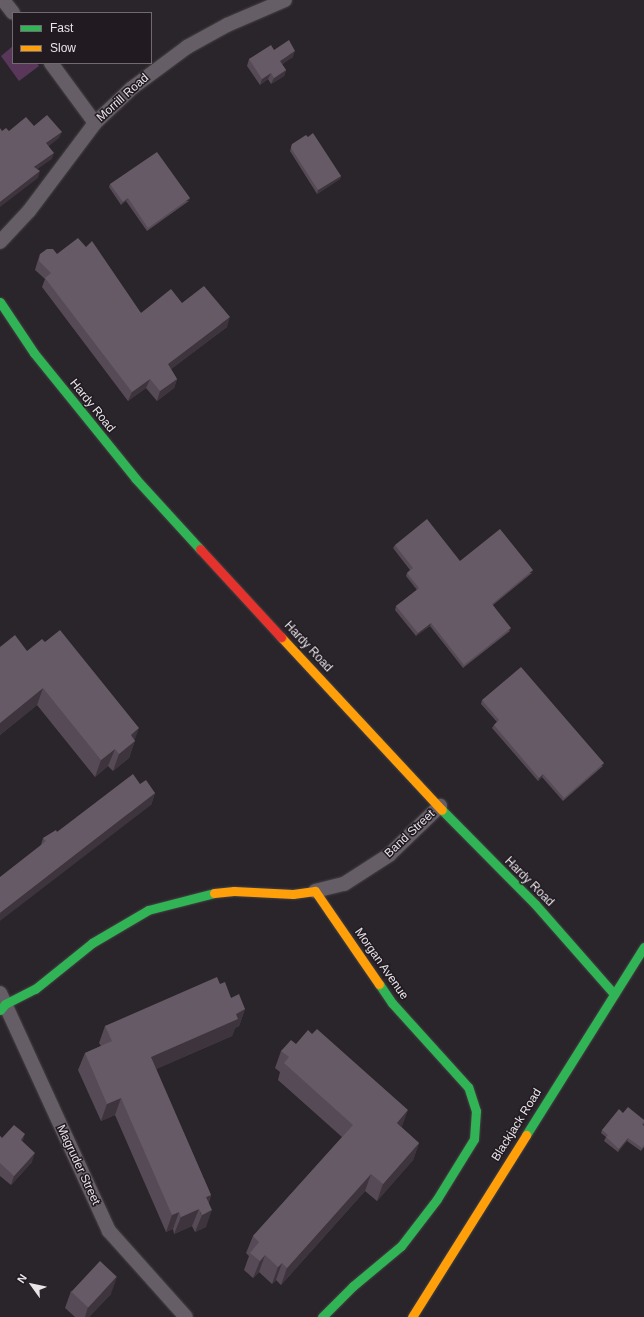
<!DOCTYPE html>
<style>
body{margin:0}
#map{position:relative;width:644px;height:1317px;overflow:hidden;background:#2a252a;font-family:Helvetica,sans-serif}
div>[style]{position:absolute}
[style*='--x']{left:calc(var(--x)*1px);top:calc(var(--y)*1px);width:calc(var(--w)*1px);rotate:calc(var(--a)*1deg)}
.green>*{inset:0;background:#59375a}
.roads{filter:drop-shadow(0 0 1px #444144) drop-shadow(0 0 1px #444144)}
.street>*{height:14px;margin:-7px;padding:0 7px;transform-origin:7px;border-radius:7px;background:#665e66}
.fast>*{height:9px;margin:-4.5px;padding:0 4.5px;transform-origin:4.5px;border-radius:4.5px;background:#30b455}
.slow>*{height:9px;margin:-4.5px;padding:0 4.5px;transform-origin:4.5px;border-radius:4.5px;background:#ff9f0a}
.jam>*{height:9px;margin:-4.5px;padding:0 4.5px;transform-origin:4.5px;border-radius:4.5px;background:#e5322d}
.wall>*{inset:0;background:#554a55}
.shaded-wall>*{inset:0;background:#3d343d;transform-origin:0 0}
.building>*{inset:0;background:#655a65;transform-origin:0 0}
span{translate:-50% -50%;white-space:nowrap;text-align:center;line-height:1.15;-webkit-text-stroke:3px #211b21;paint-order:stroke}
.street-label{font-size:12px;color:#e8e4e8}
.legend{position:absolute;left:12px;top:12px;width:140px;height:52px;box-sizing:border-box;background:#211b21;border:1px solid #716b71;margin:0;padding:5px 7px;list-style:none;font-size:12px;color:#e8e4e8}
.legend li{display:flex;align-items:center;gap:8px;height:20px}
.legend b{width:20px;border:1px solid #716b71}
.north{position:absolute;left:12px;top:1265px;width:40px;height:40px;-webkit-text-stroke:3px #211b21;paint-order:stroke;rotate:303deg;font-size:11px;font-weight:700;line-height:16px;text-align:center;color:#e8e4e8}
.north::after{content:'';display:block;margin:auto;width:14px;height:18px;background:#e8e4e8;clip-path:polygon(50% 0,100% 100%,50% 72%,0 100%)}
</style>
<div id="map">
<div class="green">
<i style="clip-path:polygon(13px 46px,13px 63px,37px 63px,39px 66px,19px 81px,1px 56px)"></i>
</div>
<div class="roads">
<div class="street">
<i style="--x:3;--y:0;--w:16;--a:52"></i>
<i style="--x:51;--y:63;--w:74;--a:53.7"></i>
<i style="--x:0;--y:242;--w:42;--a:-46.9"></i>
<i style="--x:29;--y:211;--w:110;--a:-53.1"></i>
<i style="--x:95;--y:123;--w:51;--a:-43.4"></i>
<i style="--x:132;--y:88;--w:69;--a:-36.7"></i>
<i style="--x:187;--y:47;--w:46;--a:-28.8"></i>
<i style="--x:227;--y:25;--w:63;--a:-23.3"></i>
<i style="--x:315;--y:891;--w:30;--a:-14"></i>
<i style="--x:344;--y:884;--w:54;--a:-32.8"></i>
<i style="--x:389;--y:855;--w:71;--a:-43.9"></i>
<i style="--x:0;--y:993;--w:262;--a:65.4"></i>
<i style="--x:109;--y:1231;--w:115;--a:48.2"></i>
</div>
<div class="fast">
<i style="--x:0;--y:302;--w:61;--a:56.3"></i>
<i style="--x:34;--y:353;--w:162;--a:51"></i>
<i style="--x:136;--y:479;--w:95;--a:47.6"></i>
<i style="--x:442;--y:810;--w:132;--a:45.3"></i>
<i style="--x:535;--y:904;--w:120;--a:48.7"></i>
<i style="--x:0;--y:1010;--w:8;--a:-50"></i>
<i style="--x:5;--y:1004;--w:34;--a:-27"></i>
<i style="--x:35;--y:989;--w:73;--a:-38.9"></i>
<i style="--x:92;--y:943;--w:65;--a:-30.5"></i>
<i style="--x:148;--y:910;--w:68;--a:-14.4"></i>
<i style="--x:526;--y:1135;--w:222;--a:-57.9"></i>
<i style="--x:322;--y:1317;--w:44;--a:-45"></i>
<i style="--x:353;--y:1286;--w:62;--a:-39.8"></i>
<i style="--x:401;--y:1246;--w:59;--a:-52.5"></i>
<i style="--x:437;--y:1199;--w:70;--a:-58.3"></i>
<i style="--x:474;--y:1139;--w:28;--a:-86"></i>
<i style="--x:476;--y:1111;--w:25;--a:-108"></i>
<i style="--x:468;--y:1087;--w:113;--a:-132.1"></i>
<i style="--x:392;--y:1003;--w:23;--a:-124"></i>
</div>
<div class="slow">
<i style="--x:281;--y:637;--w:236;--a:47.1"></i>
<i style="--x:214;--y:893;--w:20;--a:-6"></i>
<i style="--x:234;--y:891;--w:59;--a:2.9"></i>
<i style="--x:293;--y:894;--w:22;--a:-8"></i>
<i style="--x:315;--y:891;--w:113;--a:55.5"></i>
<i style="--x:412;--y:1317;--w:215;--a:-57.9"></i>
</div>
<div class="jam">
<i style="--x:200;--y:549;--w:120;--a:47.4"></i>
</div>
</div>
<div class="wall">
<i style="clip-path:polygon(274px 50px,293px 57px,282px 64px,286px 70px,284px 76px,271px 84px,268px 79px,260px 85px,247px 66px,249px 59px)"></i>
<i style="clip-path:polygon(292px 144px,341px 176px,340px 179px,317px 194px,290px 151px)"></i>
<i style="clip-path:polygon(110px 184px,189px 201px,147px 231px,126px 201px,121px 205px,109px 187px)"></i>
<i style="clip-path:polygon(40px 254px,57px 254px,141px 313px,182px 303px,227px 327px,171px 369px,177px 379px,174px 388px,157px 401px,146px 388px,128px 401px,42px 287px,45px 279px,35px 270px,37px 263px)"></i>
<i style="clip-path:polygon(395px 545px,460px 561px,532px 573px,493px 605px,510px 631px,463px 668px,430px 626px,416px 636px,395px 610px,396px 606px,417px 590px,406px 576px,407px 573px,410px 570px,393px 548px)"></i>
<i style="clip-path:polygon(0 647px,27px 651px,135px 740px,129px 758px,113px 771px,108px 766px,95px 777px,37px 705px,0 735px)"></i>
<i style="clip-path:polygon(482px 700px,603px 766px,563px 801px,542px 777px,538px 781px,492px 728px,494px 725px,497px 722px,481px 704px)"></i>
<i style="clip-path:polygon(140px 784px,155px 793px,151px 805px,41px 845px,43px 838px,57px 832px)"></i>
<i style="clip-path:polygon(220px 984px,231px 998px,245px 1009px,239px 1026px,235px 1028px,232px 1036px,156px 1069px,211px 1195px,209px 1202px,206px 1227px,195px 1232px,192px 1226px,174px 1234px,173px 1229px,166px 1232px,115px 1115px,101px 1121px,78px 1070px,85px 1053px,101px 1046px,99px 1043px,105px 1026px)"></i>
<i style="clip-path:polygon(296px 1044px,402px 1128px,419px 1143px,413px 1160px,377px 1201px,365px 1191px,281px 1285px,276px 1280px,272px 1284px,259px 1272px,253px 1278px,244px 1270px,249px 1256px,246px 1253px,253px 1236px,342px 1137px,278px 1080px,280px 1072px,275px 1068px,281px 1051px)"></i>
<i style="clip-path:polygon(623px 1113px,644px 1120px,644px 1124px,643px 1125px,644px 1147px,641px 1151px,627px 1141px,618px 1152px,604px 1141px,606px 1137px,601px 1133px,602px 1130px)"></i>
<i style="clip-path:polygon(0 1136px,2px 1138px,23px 1142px,32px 1162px,11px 1185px,0 1176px)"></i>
<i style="clip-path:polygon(71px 1291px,111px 1294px,89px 1317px,75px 1317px,65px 1308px)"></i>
</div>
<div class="shaded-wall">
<i style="clip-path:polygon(295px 51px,293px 57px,278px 67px,280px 61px)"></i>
<i style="clip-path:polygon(286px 70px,284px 76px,271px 84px,274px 78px)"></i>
<i style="clip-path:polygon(271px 73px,268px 79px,260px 85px,262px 79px)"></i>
<i style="clip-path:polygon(62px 132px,59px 138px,44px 150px,46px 143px)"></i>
<i style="clip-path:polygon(54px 153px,52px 159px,32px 173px,34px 167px)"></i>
<i style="clip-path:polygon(40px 171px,38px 178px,0 207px,0 202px)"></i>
<i style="clip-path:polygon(341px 176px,340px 179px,317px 194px,318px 190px)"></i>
<i style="clip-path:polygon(128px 198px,126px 201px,121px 205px,123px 202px)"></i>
<i style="left:190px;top:198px;width:3px;height:52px;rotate:108deg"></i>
<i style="clip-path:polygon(230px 317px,227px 327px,165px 374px,168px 364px)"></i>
<i style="clip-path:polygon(150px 379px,146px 388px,128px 401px,132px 392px)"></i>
<i style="clip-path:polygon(177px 379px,174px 388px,157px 401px,160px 391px)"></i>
<i style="left:533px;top:570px;width:3px;height:53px;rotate:108deg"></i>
<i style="clip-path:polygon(431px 623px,430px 626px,416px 636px,418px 633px)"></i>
<i style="left:511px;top:628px;width:3px;height:60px;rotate:108deg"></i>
<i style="clip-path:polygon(43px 688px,37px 705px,0 735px,0 723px)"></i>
<i style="clip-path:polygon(139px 728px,134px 742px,135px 741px,129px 758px,113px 771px,119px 754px,131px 735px)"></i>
<i style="clip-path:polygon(115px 749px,108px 766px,95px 777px,101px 760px)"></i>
<i style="left:604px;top:763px;width:3px;height:53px;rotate:108deg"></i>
<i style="clip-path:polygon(543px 774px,542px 777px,538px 781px,539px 778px)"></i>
<i style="clip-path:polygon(155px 793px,151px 805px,0 921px,0 913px)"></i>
<i style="clip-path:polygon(245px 1009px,239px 1026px,235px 1028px,232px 1036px,145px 1074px,151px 1057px,236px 1014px)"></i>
<i style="clip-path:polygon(121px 1098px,115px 1115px,101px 1121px,107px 1104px)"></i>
<i style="clip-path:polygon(408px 1110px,402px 1127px,397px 1123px)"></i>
<i style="clip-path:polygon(25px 1134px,22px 1144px,21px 1140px)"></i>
<i style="clip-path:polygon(628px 1138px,627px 1141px,618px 1152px,619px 1149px)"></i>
<i style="clip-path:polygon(419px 1143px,413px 1160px,377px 1201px,383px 1184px)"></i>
<i style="clip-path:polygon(35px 1153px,32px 1162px,11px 1185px,14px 1176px)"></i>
<i style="clip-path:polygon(371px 1174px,365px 1191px,281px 1285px,287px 1268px)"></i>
<i style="clip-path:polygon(211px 1195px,205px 1212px,200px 1214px,206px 1197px)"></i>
<i style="clip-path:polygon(199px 1209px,192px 1226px,174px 1234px,181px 1217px)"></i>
<i style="clip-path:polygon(212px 1210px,206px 1227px,195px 1232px,202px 1215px)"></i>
<i style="clip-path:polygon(179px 1212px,173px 1229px,166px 1232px,172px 1215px)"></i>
<i style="clip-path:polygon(265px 1255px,259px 1272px,253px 1278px,260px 1261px)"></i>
<i style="clip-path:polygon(282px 1263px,276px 1280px,272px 1284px,278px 1267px)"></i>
<i style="clip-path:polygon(117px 1277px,111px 1294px,89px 1317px,85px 1317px,88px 1307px)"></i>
</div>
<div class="building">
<i style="clip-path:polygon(289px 40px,295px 51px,280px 61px,286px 70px,274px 78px,271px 73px,262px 79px,249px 59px,271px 45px,274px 50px)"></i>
<i style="clip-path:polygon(47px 115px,62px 132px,46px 143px,54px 153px,34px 167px,40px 171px,0 202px,0 128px,2px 131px,6px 128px,9px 131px,26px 117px,34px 126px)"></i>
<i style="clip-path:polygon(313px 133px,341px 176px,318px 190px,291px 148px,292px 144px,306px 135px,308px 137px)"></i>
<i style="clip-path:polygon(157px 152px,190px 198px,148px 228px,128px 198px,123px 202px,110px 184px)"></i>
<i style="clip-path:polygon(78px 238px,86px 247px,92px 241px,141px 313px,171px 289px,182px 303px,204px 286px,230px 317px,168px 364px,177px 379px,160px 391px,150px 379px,132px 392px,45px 278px,51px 273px,39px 261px,40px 254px,47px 249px,53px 249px,57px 254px)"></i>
<i style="clip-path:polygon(427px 519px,460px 561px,500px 529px,533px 570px,492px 604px,511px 628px,464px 665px,431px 623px,418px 633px,396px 606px,419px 588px,407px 573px,413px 568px,395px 545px)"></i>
<i style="clip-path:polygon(60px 630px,139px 728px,131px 735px,135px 741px,119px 754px,115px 749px,101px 760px,43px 688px,0 723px,0 647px,15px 635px,27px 651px,42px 639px,45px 642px)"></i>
<i style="clip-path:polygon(521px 667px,604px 763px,564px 798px,543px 774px,539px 778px,494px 725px,499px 720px,482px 700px)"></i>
<i style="clip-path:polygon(133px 774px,140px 784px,146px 780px,155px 793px,0 913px,0 877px,46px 841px,43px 838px,56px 830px,57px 832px)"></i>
<i style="clip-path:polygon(217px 977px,220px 984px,225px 982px,231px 998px,239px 994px,245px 1009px,236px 1014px,238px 1019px,151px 1057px,211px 1195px,206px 1197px,212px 1210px,202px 1215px,199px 1209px,181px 1217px,179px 1212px,172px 1215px,121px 1098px,107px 1104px,85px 1053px,112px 1041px,105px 1026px)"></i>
<i style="clip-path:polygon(317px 1029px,408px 1110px,397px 1123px,419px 1143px,383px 1184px,371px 1174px,287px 1268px,282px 1263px,278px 1267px,265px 1255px,260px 1261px,250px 1253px,259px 1242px,253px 1236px,353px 1125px,284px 1063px,289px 1057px,281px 1051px,291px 1040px,296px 1044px,308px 1030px,312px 1034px)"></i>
<i style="clip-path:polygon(628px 1107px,644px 1120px,644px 1122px,642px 1124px,644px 1126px,644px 1145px,642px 1148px,628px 1138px,619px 1149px,606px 1137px,608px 1135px,602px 1130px,619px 1109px,623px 1113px)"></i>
<i style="clip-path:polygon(14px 1125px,25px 1134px,21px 1140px,35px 1153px,14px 1176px,0 1163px,0 1136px,2px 1138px)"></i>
<i style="left:100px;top:1261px;width:23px;height:42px;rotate:43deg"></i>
</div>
<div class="street-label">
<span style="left:123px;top:98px;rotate:-42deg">Morrill Road</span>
<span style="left:92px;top:406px;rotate:51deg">Hardy Road</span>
<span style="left:308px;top:647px;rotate:47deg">Hardy Road</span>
<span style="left:410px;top:834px;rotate:-43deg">Band Street</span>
<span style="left:529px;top:882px;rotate:45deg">Hardy Road</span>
<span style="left:381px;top:964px;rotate:55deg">Morgan Avenue</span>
<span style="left:517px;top:1125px;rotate:-58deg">Blackjack Road</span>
<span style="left:78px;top:1165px;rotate:65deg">Magruder Street</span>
</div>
<ul class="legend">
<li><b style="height:5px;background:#30b455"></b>Fast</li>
<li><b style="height:5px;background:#ff9f0a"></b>Slow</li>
</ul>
<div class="north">N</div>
</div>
